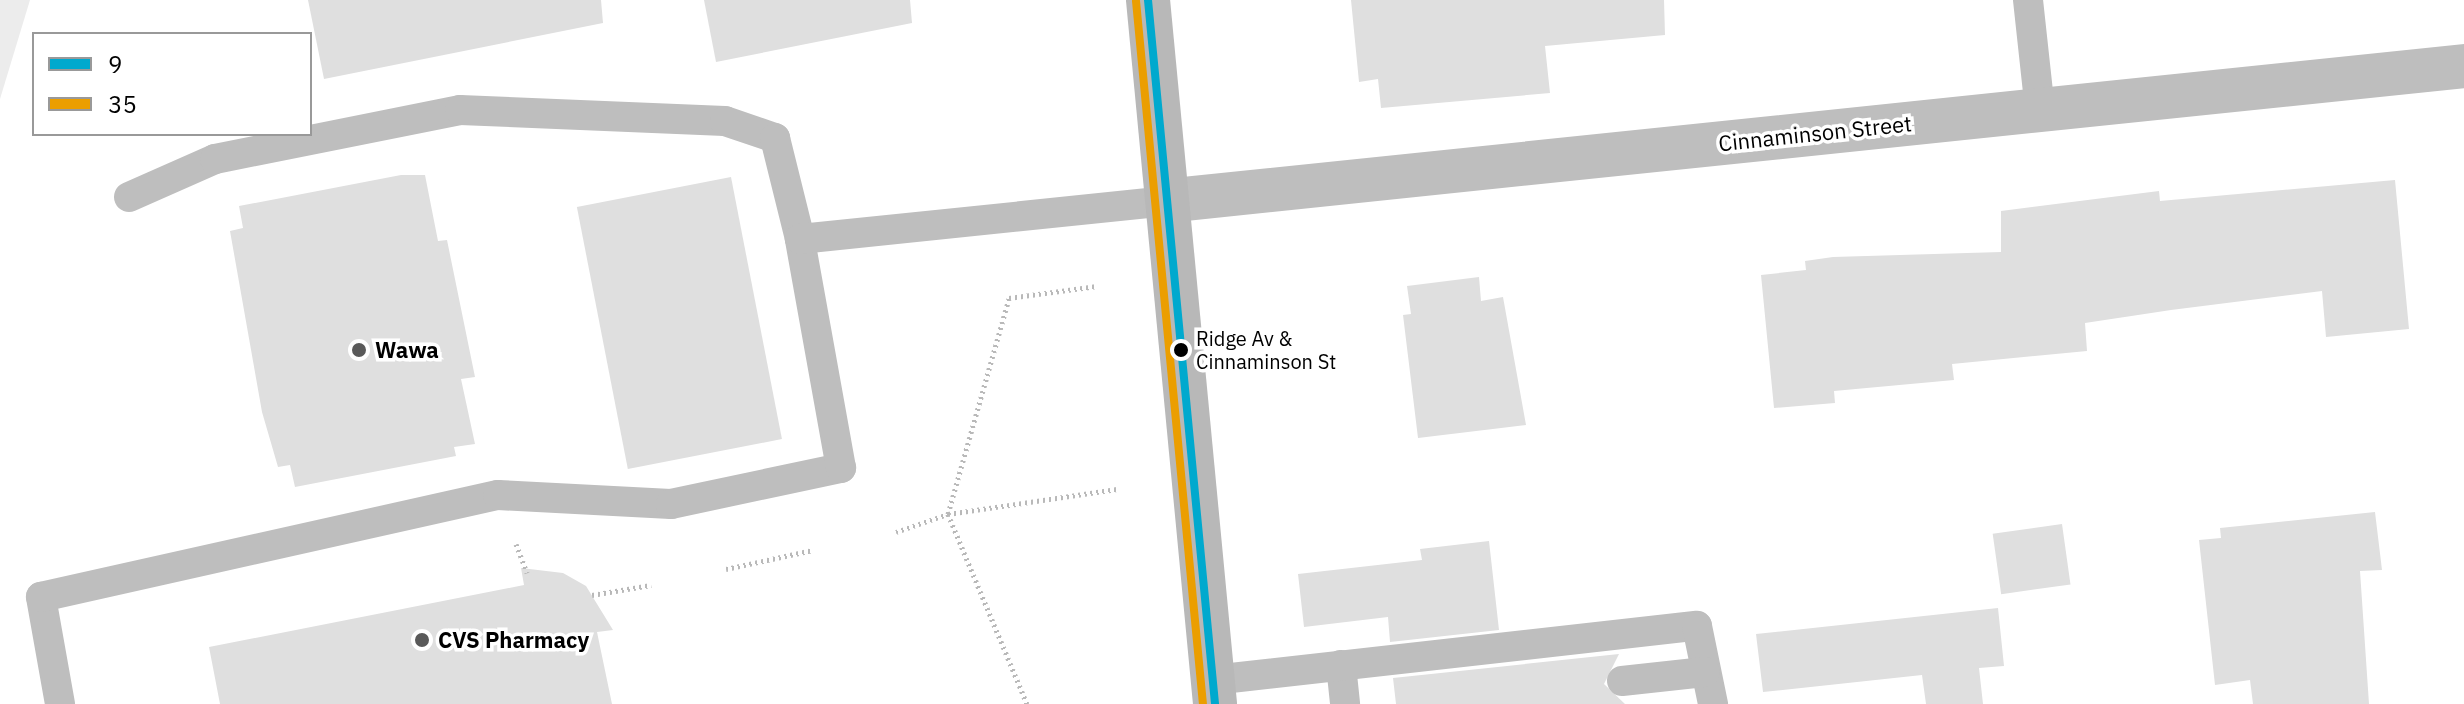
<!DOCTYPE html>
<style>
body{margin:0}
#map{position:relative;width:2464px;height:704px;overflow:hidden;background:#fff;font-family:"IBM Plex Sans",sans-serif}
div>[style]{position:absolute}
[style*='--x']{left:calc(var(--x)*1px);top:calc(var(--y)*1px);width:calc(var(--w)*1px);rotate:calc(var(--a)*1deg)}
.green>*{inset:0;background:#ececec}
.building>*{inset:0;background:#dfdfdf;transform-origin:0 0}
.path>*{height:5px;margin-top:-2.5px;transform-origin:0;background:repeating-linear-gradient(90deg,#b9b9b9 0 2px,transparent 0 6px)}
.lane>*{height:30px;margin:-15px;padding:0 15px;transform-origin:15px;border-radius:15px;background:#bebebe}
.street>*{height:44px;margin:-22px;padding:0 22px;transform-origin:22px;border-radius:22px;background:#bebebe}
.secondary>*{height:44px;margin:-22px;padding:0 22px;transform-origin:22px;border-radius:22px;background:#b8b8b8}
.bus-1>*{height:8px;margin:-4px;padding:0 4px;transform-origin:4px;border-radius:4px;background:#00a9ce}
.bus-2>*{height:8px;margin:-4px;padding:0 4px;transform-origin:4px;border-radius:4px;background:#eb9e00}
.dots>*{width:22px;height:22px;translate:-50% -50%;box-sizing:border-box;border:4px solid #fff;border-radius:50%}
span{translate:-50% -50%;white-space:nowrap;text-align:center;line-height:1.15;-webkit-text-stroke:7px #fff;paint-order:stroke}
.bus-label{font-size:20px;color:#000}
.left{translate:0 -50%;text-align:left}
.street-label{font-size:22px;color:#000}
.poi-label{font-size:22px;color:#000;font-weight:700}
.legend{position:absolute;left:32px;top:32px;width:280px;height:104px;box-sizing:border-box;background:#fff;border:2px solid #999;margin:0;padding:10px 14px;list-style:none;font-size:24px;color:#000}
.legend li{display:flex;align-items:center;gap:16px;height:40px}
.legend b{width:40px;border:2px solid #999}
</style>
<div id="map">
<div class="green">
<i style="clip-path:polygon(0 0,30px 0,0 99px)"></i>
</div>
<div class="building">
<i style="clip-path:polygon(308px 0,601px 0,603px 23px,324px 79px)"></i>
<i style="clip-path:polygon(704px 0,910px 0,912px 23px,716px 62px)"></i>
<i style="clip-path:polygon(1351px 0,1664px 0,1665px 35px,1545px 46px,1550px 93px,1381px 108px,1378px 79px,1359px 82px)"></i>
<i style="clip-path:polygon(401px 175px,425px 175px,438px 241px,447px 240px,475px 377px,461px 379px,475px 444px,454px 447px,456px 456px,295px 487px,290px 465px,278px 467px,262px 412px,230px 231px,243px 228px,239px 206px)"></i>
<i style="left:731px;top:177px;width:267px;height:157px;rotate:79deg"></i>
<i style="clip-path:polygon(2395px 180px,2409px 329px,2326px 337px,2322px 291px,2171px 310px,2085px 323px,2087px 351px,1952px 364px,1954px 380px,1834px 391px,1835px 403px,1774px 408px,1761px 275px,1806px 270px,1805px 261px,1833px 257px,2001px 252px,2001px 211px,2159px 191px,2160px 201px)"></i>
<i style="clip-path:polygon(1479px 277px,1481px 301px,1503px 297px,1526px 425px,1418px 438px,1403px 315px,1411px 314px,1407px 286px)"></i>
<i style="clip-path:polygon(2375px 512px,2382px 570px,2360px 571px,2369px 704px,2253px 704px,2250px 680px,2215px 685px,2199px 540px,2221px 538px,2220px 528px)"></i>
<i style="left:2062px;top:524px;width:61px;height:70px;rotate:82deg"></i>
<i style="clip-path:polygon(1489px 541px,1499px 630px,1390px 642px,1388px 617px,1304px 627px,1298px 574px,1422px 560px,1420px 549px)"></i>
<i style="clip-path:polygon(521px 568px,563px 573px,586px 586px,613px 630px,597px 632px,612px 704px,220px 704px,209px 647px,524px 585px)"></i>
<i style="clip-path:polygon(1998px 608px,2004px 666px,1979px 668px,1983px 704px,1926px 704px,1922px 675px,1763px 692px,1756px 634px)"></i>
<i style="clip-path:polygon(1619px 654px,1604px 684px,1625px 704px,1396px 704px,1393px 678px)"></i>
</div>
<div class="path">
<i style="--x:896;--y:532;--w:55;--a:-19.1"></i>
<i style="--x:948;--y:514;--w:171;--a:-8.4"></i>
<i style="--x:516;--y:544;--w:31;--a:69"></i>
<i style="--x:726;--y:569;--w:89;--a:-12.3"></i>
<i style="--x:592;--y:595;--w:60;--a:-9.6"></i>
<i style="--x:1027;--y:704;--w:206;--a:-112.6"></i>
<i style="--x:948;--y:514;--w:224;--a:-74.2"></i>
<i style="--x:1009;--y:298;--w:89;--a:-7.8"></i>
</div>
<div class="lane">
<i style="--x:2028;--y:0;--w:111;--a:83.8"></i>
<i style="--x:129;--y:197;--w:94;--a:-23.8"></i>
<i style="--x:215;--y:159;--w:250;--a:-11.3"></i>
<i style="--x:460;--y:110;--w:265;--a:2.4"></i>
<i style="--x:725;--y:121;--w:53;--a:18.8"></i>
<i style="--x:775;--y:138;--w:104;--a:76.1"></i>
<i style="--x:1341;--y:665;--w:39;--a:84"></i>
<i style="--x:1213;--y:680;--w:487;--a:-6.4"></i>
<i style="--x:1697;--y:626;--w:80;--a:78.4"></i>
<i style="--x:1622;--y:681;--w:83;--a:-6.2"></i>
<i style="--x:60;--y:704;--w:109;--a:-100.1"></i>
<i style="--x:41;--y:597;--w:468;--a:-12.6"></i>
<i style="--x:498;--y:495;--w:173;--a:3"></i>
<i style="--x:671;--y:504;--w:174;--a:-12"></i>
<i style="--x:841;--y:468;--w:233;--a:-100.2"></i>
<i style="--x:800;--y:239;--w:367;--a:-5.9"></i>
</div>
<div class="street">
<i style="--x:1165;--y:201;--w:1306;--a:-5.93"></i>
</div>
<div class="secondary">
<i style="--x:1148;--y:0;--w:707;--a:84.56"></i>
</div>
<div class="bus-1">
<i style="--x:1148;--y:0;--w:707;--a:84.56"></i>
</div>
<div class="bus-2">
<i style="--x:1136;--y:1;--w:706;--a:84.56"></i>
</div>
<div class="dots">
<i style="left:359px;top:350px;background:#595959"></i>
<i style="left:1181px;top:350px;background:#000"></i>
<i style="left:422px;top:640px;background:#595959"></i>
</div>
<div class="bus-label">
<span class="left" style="left:1196px;top:350px">Ridge Av &amp;<br>Cinnaminson St</span>
</div>
<div class="street-label">
<span style="left:1815px;top:133px;rotate:-6deg">Cinnaminson Street</span>
</div>
<div class="poi-label">
<span class="left" style="left:375px;top:350px">Wawa</span>
<span class="left" style="left:438px;top:640px">CVS Pharmacy</span>
</div>
<ul class="legend">
<li><b style="height:10px;background:#00a9ce"></b>9</li>
<li><b style="height:10px;background:#eb9e00"></b>35</li>
</ul>
</div>
